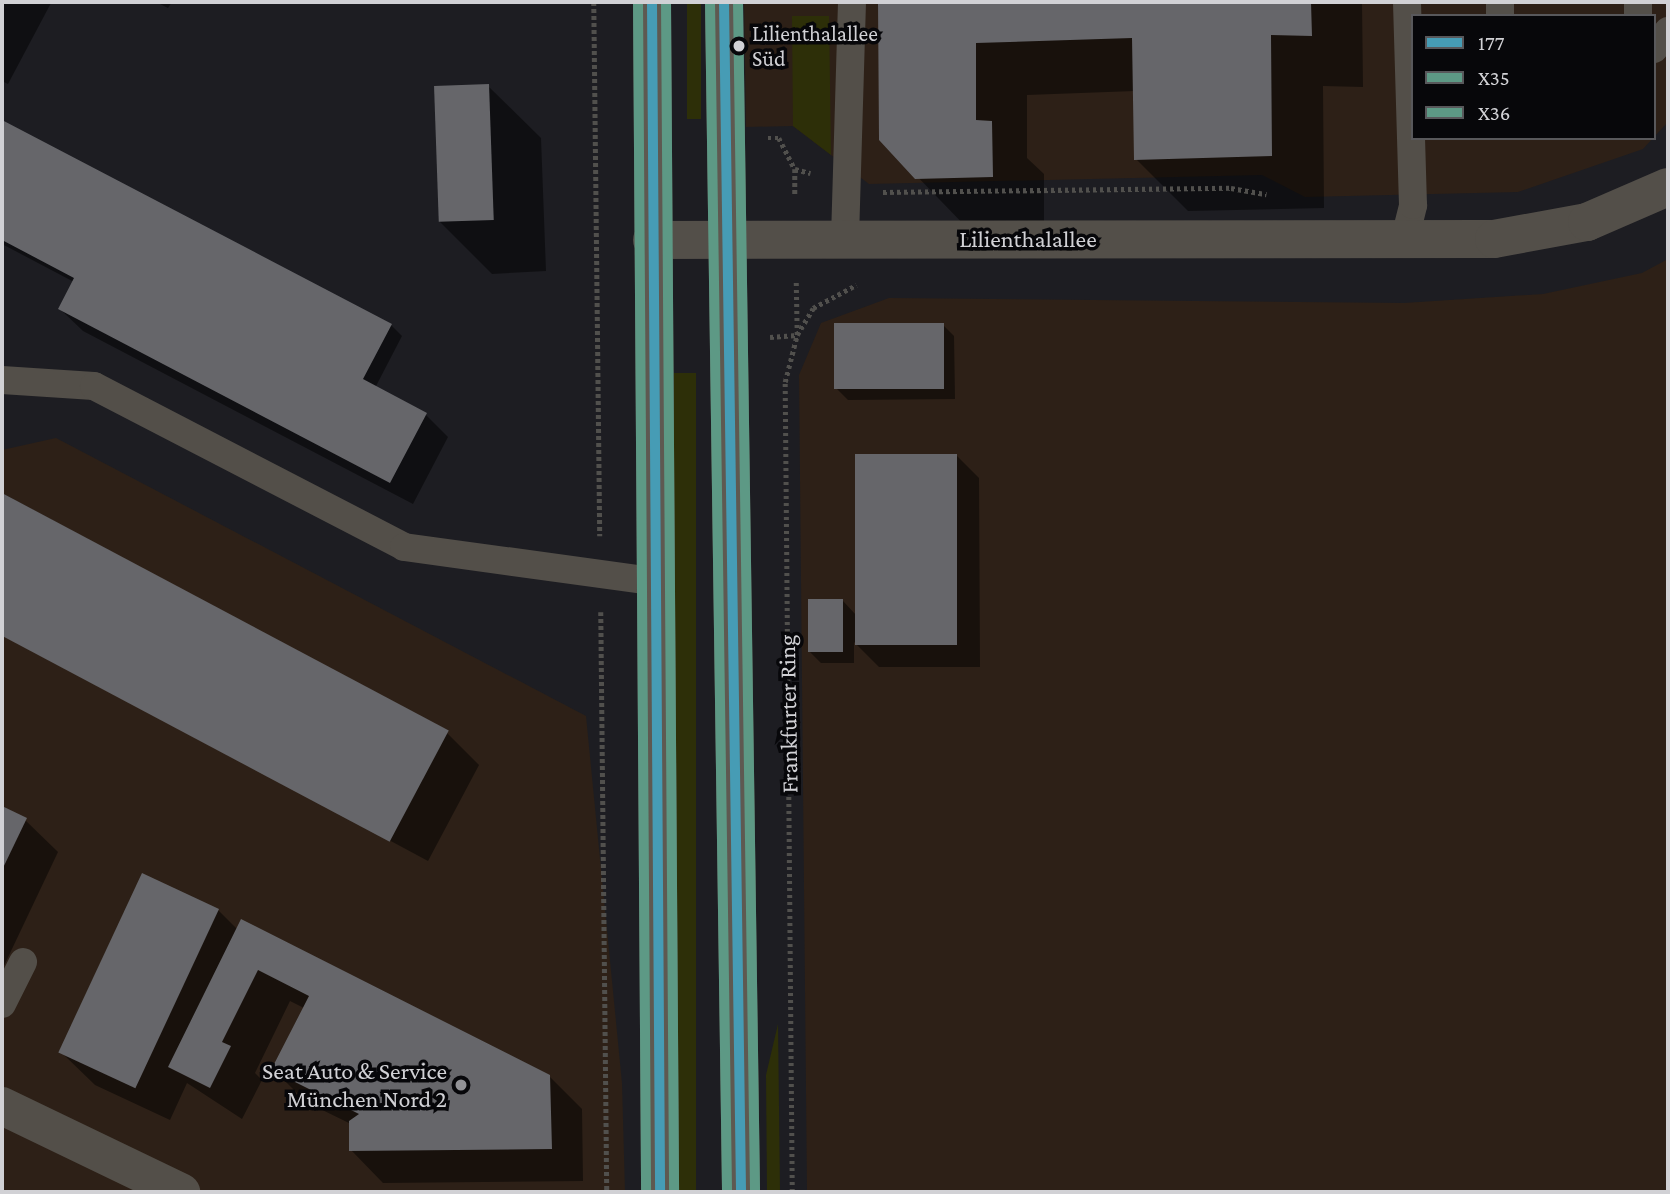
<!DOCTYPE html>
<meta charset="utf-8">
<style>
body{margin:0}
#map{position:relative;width:1670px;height:1194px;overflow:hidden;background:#1d1d22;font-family:"Crimson Pro",serif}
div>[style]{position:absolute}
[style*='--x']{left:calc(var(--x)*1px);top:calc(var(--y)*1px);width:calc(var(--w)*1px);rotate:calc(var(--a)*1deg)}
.commercial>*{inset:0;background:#2d2017}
.green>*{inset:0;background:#2d2f08;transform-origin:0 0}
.shadow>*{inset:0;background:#0007}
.building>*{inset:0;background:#66666a;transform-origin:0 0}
.path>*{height:4.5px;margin-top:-2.25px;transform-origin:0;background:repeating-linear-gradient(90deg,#51504d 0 3.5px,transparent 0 7px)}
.lane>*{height:28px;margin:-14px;padding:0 14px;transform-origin:14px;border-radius:14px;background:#534f49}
.street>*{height:38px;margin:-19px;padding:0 19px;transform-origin:19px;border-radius:19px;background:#534f49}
.primary>*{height:38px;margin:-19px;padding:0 19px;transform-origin:19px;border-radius:19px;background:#5e5951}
.bus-1>*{height:10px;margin:-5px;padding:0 5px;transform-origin:5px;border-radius:5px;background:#469cb5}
.bus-2>*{height:10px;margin:-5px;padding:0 5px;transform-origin:5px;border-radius:5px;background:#5d9985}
.bus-3>*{height:10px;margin:-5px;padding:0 5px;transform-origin:5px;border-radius:5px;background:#5d9985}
.dots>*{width:19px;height:19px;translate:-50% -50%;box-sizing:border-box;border:4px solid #07070a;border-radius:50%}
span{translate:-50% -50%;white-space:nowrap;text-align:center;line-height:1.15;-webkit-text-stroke:7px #07070a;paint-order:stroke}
.bus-label{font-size:22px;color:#d1d1d5}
.left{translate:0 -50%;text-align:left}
.street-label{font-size:24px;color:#d1d1d5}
.poi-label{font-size:24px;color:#d1d1d5}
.right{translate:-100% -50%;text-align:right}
.frame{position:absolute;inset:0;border:4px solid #d1d1d5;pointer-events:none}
.legend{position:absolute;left:1411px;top:14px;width:245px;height:126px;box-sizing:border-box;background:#07070a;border:2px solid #58585b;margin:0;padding:9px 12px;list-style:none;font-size:21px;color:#d1d1d5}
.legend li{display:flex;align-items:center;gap:14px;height:35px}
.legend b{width:35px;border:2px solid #58585b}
</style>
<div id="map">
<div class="commercial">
<i style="clip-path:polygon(744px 2px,1668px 2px,1668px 122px,1654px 137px,1654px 16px,1413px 16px,1413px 138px,1653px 138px,1643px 149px,1518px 192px,1305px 197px,1262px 175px,869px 184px,793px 126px,746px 127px)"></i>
<i style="clip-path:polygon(1668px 259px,1668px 1192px,807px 1192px,799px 375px,821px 323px,889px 298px,1404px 303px,1543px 294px,1642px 273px)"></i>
<i style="clip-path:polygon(56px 438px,586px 716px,622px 1083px,625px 1192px,2px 1192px,2px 450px)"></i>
</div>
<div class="green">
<i style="left:687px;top:2px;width:14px;height:117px"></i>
<i style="clip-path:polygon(792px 16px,829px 16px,831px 155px,793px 126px)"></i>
<i style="left:674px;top:373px;width:22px;height:819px"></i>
<i style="clip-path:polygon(778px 1024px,780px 1192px,767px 1192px,766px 1075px)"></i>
</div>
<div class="shadow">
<i style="clip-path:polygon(2px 2px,51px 3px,8px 84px,2px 81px)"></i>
<i style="clip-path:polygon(156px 2px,172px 2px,168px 8px)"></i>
<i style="clip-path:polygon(879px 2px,1362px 2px,1363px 87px,1323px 86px,1324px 208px,1188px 211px,1136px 159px,1135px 91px,1027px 95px,1027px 158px,1044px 174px,1044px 229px,969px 230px,881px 139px)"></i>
<i style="clip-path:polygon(488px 86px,541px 138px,546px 271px,492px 274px,440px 222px)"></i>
<i style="clip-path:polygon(2px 122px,391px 325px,402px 336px,375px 388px,425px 414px,448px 437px,413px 504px,83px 331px,60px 309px,74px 282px,2px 244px)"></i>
<i style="clip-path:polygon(943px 325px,954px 336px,955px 399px,848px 400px,837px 389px)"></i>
<i style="clip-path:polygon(957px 456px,979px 478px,980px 667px,879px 667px,854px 642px,854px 663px,821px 663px,810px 652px,843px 601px,856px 615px)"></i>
<i style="clip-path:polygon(2px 493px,447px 733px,479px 765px,428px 861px,2px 632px)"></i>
<i style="clip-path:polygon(2px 808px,25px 820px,58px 852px,2px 970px)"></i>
<i style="clip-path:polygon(218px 910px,238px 930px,549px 1076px,582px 1109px,583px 1181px,383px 1183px,351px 1150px,351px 1124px,306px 1102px,273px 1069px,304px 1008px,290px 1001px,255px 1073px,262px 1080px,242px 1119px,187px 1083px,170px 1120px,95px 1085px,62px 1053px)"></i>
</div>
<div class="building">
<i style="clip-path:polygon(878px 2px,1311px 2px,1312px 36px,1271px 35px,1272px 156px,1134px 160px,1132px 38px,976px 43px,976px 120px,992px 121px,993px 177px,915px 179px,879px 140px)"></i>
<i style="left:489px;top:84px;width:136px;height:55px;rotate:88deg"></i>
<i style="clip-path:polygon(2px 120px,392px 324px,363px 379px,427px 413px,390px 483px,58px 309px,74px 278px,2px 240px)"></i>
<i style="left:944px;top:323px;width:66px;height:110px;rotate:90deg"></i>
<i style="left:855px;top:454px;width:102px;height:191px"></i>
<i style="left:2px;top:493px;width:506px;height:126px;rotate:28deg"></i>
<i style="left:808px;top:599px;width:35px;height:53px"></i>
<i style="clip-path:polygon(2px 806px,27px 818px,2px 870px)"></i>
<i style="left:142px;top:873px;width:85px;height:198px;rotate:25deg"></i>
<i style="clip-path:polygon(241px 919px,550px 1075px,552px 1149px,349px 1151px,349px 1121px,359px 1114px,271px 1070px,309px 996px,258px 970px,222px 1042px,231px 1046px,210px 1088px,168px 1067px)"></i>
</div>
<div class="path">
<i style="--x:594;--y:2;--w:534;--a:89.36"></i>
<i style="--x:768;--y:138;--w:11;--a:0"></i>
<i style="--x:779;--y:138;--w:35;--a:63"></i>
<i style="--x:795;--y:169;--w:16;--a:15"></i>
<i style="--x:795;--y:169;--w:27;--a:90"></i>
<i style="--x:883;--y:192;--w:348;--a:-0.7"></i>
<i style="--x:1231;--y:188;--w:36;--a:10"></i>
<i style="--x:770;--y:337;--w:27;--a:-4"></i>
<i style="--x:797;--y:335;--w:31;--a:-59"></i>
<i style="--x:813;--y:308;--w:49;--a:-28.1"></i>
<i style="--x:601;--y:612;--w:580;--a:89.41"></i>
<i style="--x:792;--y:1192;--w:810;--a:-90.5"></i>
<i style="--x:785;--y:382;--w:49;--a:-75.7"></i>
<i style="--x:797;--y:335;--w:54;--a:-91.1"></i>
</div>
<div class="lane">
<i style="--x:1500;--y:2;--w:14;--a:90"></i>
<i style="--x:1638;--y:2;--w:14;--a:90"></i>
<i style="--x:1654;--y:49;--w:23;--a:-52"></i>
<i style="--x:845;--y:238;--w:236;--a:-88.3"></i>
<i style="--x:1404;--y:242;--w:38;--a:-76"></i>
<i style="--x:1413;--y:205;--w:203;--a:-91.7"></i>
<i style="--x:2;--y:380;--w:92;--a:3.7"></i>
<i style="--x:94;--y:386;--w:349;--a:27.4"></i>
<i style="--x:404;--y:547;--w:251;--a:7.8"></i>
<i style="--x:2;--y:1004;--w:47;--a:-63.4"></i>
</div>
<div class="street">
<i style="--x:652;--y:240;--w:842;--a:-0.07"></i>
<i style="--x:1494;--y:239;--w:95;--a:-10.4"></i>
<i style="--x:1587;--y:222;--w:88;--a:-23.4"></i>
<i style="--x:2;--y:1106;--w:199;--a:25.7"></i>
</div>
<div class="primary">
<i style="--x:652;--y:2;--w:1190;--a:89.61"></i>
<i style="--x:724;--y:2;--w:1190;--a:89.18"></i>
</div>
<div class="bus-1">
<i style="--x:652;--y:2;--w:1190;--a:89.61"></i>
<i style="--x:724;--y:2;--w:1190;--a:89.18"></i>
</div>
<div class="bus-2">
<i style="--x:638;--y:2;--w:1190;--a:89.61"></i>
<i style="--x:710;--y:2;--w:1190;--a:89.18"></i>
</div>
<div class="bus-3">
<i style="--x:666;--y:2;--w:1190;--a:89.61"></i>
<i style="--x:738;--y:2;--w:1190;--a:89.18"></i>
</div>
<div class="dots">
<i style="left:739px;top:46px;background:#d1d1d5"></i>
<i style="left:461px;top:1085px;background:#929296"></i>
</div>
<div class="bus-label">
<span class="left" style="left:752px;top:46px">Lilienthalallee<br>Süd</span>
</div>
<div class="street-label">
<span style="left:1028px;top:239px">Lilienthalallee</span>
<span style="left:788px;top:714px;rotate:-91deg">Frankfurter Ring</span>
</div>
<div class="poi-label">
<span class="right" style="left:447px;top:1085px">Seat Auto &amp; Service<br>München Nord 2</span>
</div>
<div class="frame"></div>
<ul class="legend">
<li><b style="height:9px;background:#469cb5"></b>177</li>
<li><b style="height:9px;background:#5d9985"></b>X35</li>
<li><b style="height:9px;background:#5d9985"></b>X36</li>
</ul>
</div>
